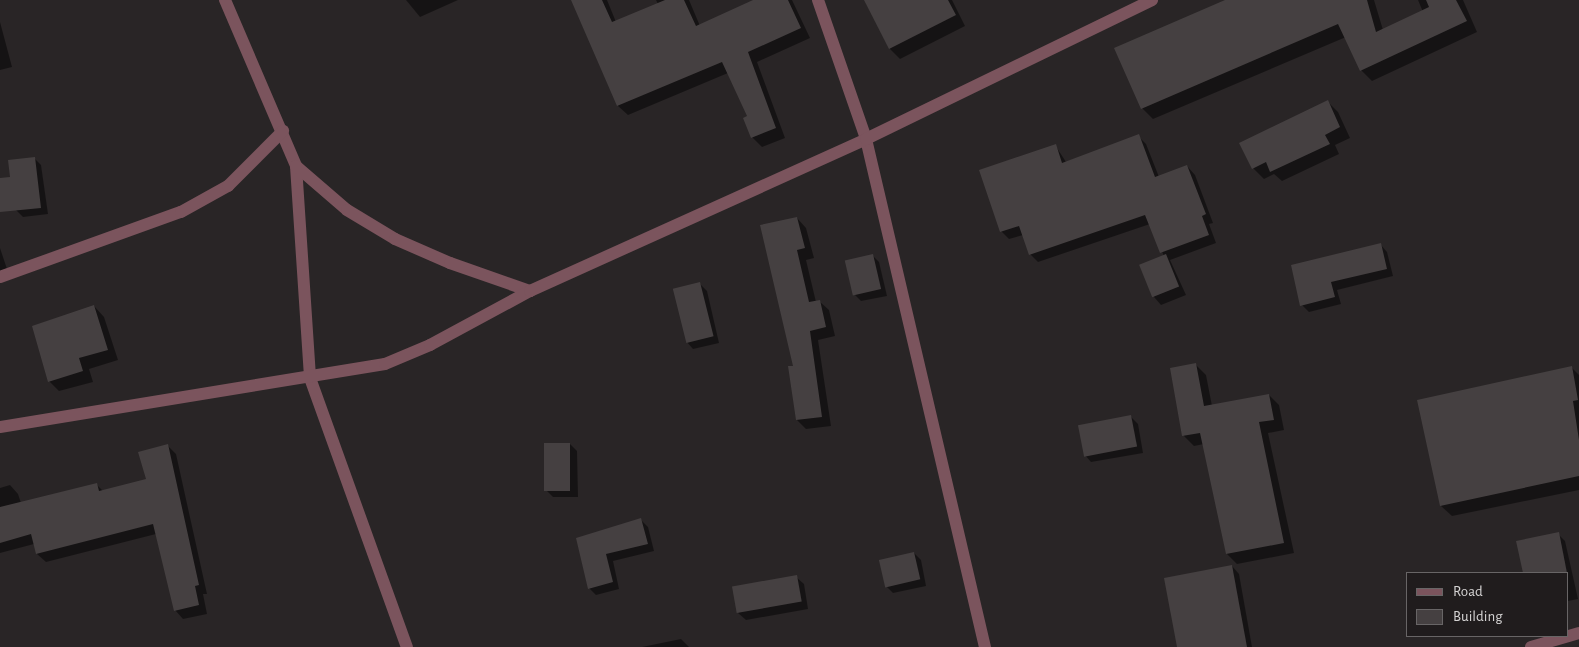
<!DOCTYPE html>
<style>
body{margin:0}
#map{position:relative;width:1579px;height:647px;overflow:hidden;background:#292526;font-family:"Alegreya Sans",sans-serif}
div>[style]{position:absolute}
[style*='--x']{left:calc(var(--x)*1px);top:calc(var(--y)*1px);width:calc(var(--w)*1px);rotate:calc(var(--a)*1deg)}
.shadow>*{inset:0;background:#0007}
.building>*{inset:0;background:#454041;transform-origin:0 0}
.street>*{height:12px;margin:-6px;padding:0 6px;transform-origin:6px;border-radius:6px;background:#7b545d}
span{translate:-50% -50%;white-space:nowrap;text-align:center;line-height:1.15;-webkit-text-stroke:4px #201c1d;paint-order:stroke}
.legend{position:absolute;left:1406px;top:572px;width:162px;height:65px;box-sizing:border-box;background:#201c1d;border:1px solid #686566;margin:0;padding:6px 9px;list-style:none;font-size:15px;color:#d5d3d3}
.legend li{display:flex;align-items:center;gap:10px;height:25px}
.legend b{width:25px;border:1px solid #686566}
</style>
<div id="map">
<div class="shadow">
<i style="clip-path:polygon(406px 0,458px 0,420px 17px)"></i>
<i style="clip-path:polygon(572px 0,607px 0,616px 22px,658px 4px,656px 0,689px 0,700px 26px,756px 0,792px 0,810px 38px,757px 62px,785px 138px,762px 147px,752px 137px,748px 116px,728px 73px,628px 115px,618px 106px)"></i>
<i style="clip-path:polygon(865px 0,952px 0,965px 26px,900px 59px,890px 49px)"></i>
<i style="clip-path:polygon(1228px 0,1374px 0,1383px 30px,1423px 12px,1418px 0,1463px 0,1477px 32px,1372px 81px,1361px 70px,1346px 37px,1153px 119px,1142px 108px)"></i>
<i style="clip-path:polygon(0 22px,12px 67px,0 70px)"></i>
<i style="clip-path:polygon(1328px 102px,1338px 112px,1350px 138px,1335px 145px,1339px 154px,1282px 181px,1274px 174px,1264px 179px,1253px 168px,1241px 143px)"></i>
<i style="clip-path:polygon(1138px 136px,1146px 144px,1159px 177px,1187px 166px,1195px 175px,1213px 223px,1209px 224px,1216px 243px,1170px 260px,1186px 295px,1161px 305px,1154px 297px,1164px 256px,1150px 224px,1038px 262px,1030px 254px,1023px 235px,1009px 239px,1001px 231px,1055px 145px,1066px 162px)"></i>
<i style="clip-path:polygon(34px 158px,41px 165px,48px 214px,23px 217px,16px 210px)"></i>
<i style="clip-path:polygon(797px 218px,806px 228px,814px 258px,806px 260px,816px 302px,819px 301px,829px 310px,835px 336px,818px 340px,831px 426px,806px 429px,797px 420px,794px 367px)"></i>
<i style="clip-path:polygon(1380px 244px,1387px 252px,1393px 276px,1337px 290px,1341px 304px,1309px 312px,1302px 305px,1292px 266px)"></i>
<i style="clip-path:polygon(0 248px,7px 269px,0 271px)"></i>
<i style="clip-path:polygon(872px 255px,879px 262px,887px 296px,861px 301px,854px 294px)"></i>
<i style="clip-path:polygon(700px 284px,707px 291px,719px 343px,693px 349px,686px 341px)"></i>
<i style="clip-path:polygon(94px 306px,104px 317px,118px 360px,89px 369px,93px 382px,59px 391px,49px 381px)"></i>
<i style="clip-path:polygon(1196px 365px,1206px 375px,1212px 406px,1269px 395px,1279px 405px,1284px 430px,1268px 433px,1294px 553px,1237px 564px,1227px 554px,1204px 444px,1194px 446px,1184px 436px)"></i>
<i style="clip-path:polygon(1572px 368px,1579px 375px,1579px 490px,1452px 516px,1441px 506px)"></i>
<i style="clip-path:polygon(1131px 417px,1138px 424px,1143px 453px,1091px 462px,1084px 454px)"></i>
<i style="clip-path:polygon(570px 444px,577px 451px,578px 497px,553px 497px,546px 490px)"></i>
<i style="clip-path:polygon(167px 445px,176px 454px,207px 594px,203px 594px,207px 614px,183px 619px,175px 610px,156px 534px,46px 562px,37px 554px,34px 544px,0 553px,0 488px,10px 485px,18px 494px,21px 503px,97px 485px,103px 491px,147px 480px)"></i>
<i style="clip-path:polygon(641px 520px,648px 527px,654px 551px,613px 561px,619px 589px,596px 595px,589px 588px,577px 539px)"></i>
<i style="clip-path:polygon(1558px 534px,1565px 541px,1578px 599px,1568px 601px,1568px 573px,1525px 573px,1518px 542px)"></i>
<i style="clip-path:polygon(914px 553px,921px 560px,926px 586px,893px 593px,886px 586px)"></i>
<i style="clip-path:polygon(1232px 566px,1239px 574px,1252px 647px,1179px 647px)"></i>
<i style="clip-path:polygon(796px 577px,804px 584px,808px 609px,746px 620px,738px 613px)"></i>
<i style="clip-path:polygon(681px 639px,689px 647px,642px 647px)"></i>
</div>
<div class="building">
<i style="clip-path:polygon(571px 0,602px 0,612px 22px,665px 0,684px 0,696px 26px,753px 0,788px 0,801px 28px,748px 52px,776px 128px,751px 138px,743px 118px,747px 116px,722px 62px,617px 106px)"></i>
<i style="clip-path:polygon(864px 0,948px 0,956px 15px,889px 49px)"></i>
<i style="clip-path:polygon(1225px 0,1367px 0,1376px 32px,1429px 7px,1426px 0,1456px 0,1467px 21px,1360px 71px,1338px 24px,1141px 109px,1114px 48px)"></i>
<i style="clip-path:polygon(1328px 100px,1340px 127px,1325px 135px,1330px 144px,1270px 172px,1266px 162px,1252px 169px,1239px 143px)"></i>
<i style="clip-path:polygon(1139px 134px,1155px 177px,1187px 165px,1206px 214px,1202px 216px,1209px 235px,1160px 253px,1145px 215px,1029px 255px,1019px 226px,1000px 232px,979px 170px,1056px 144px,1062px 163px)"></i>
<i style="clip-path:polygon(35px 157px,41px 208px,0 212px,0 178px,10px 177px,8px 160px)"></i>
<i style="clip-path:polygon(797px 217px,805px 248px,797px 250px,809px 302px,820px 300px,826px 327px,810px 331px,822px 417px,796px 420px,788px 366px,793px 366px,760px 225px)"></i>
<i style="clip-path:polygon(1381px 243px,1387px 269px,1331px 282px,1335px 297px,1300px 306px,1291px 265px)"></i>
<i style="left:873px;top:254px;width:36px;height:29px;rotate:77deg"></i>
<i style="left:1166px;top:254px;width:35px;height:29px;rotate:68deg"></i>
<i style="left:700px;top:282px;width:56px;height:28px;rotate:76deg"></i>
<i style="clip-path:polygon(94px 305px,108px 350px,79px 358px,83px 371px,48px 382px,32px 326px)"></i>
<i style="clip-path:polygon(1196px 363px,1204px 406px,1269px 394px,1274px 420px,1259px 422px,1284px 543px,1226px 554px,1200px 433px,1182px 436px,1170px 368px)"></i>
<i style="clip-path:polygon(1572px 366px,1578px 400px,1573px 401px,1579px 440px,1579px 476px,1440px 506px,1417px 400px)"></i>
<i style="left:1131px;top:415px;width:32px;height:54px;rotate:79deg"></i>
<i style="left:544px;top:443px;width:26px;height:48px"></i>
<i style="clip-path:polygon(168px 444px,199px 585px,195px 586px,199px 605px,174px 611px,153px 524px,36px 554px,31px 534px,0 543px,0 507px,97px 483px,99px 491px,146px 479px,138px 452px)"></i>
<i style="clip-path:polygon(641px 518px,648px 544px,606px 554px,613px 582px,588px 589px,576px 538px)"></i>
<i style="clip-path:polygon(1559px 532px,1567px 573px,1523px 573px,1516px 541px)"></i>
<i style="left:914px;top:552px;width:28px;height:36px;rotate:77deg"></i>
<i style="clip-path:polygon(1232px 565px,1247px 647px,1177px 647px,1164px 578px)"></i>
<i style="left:797px;top:575px;width:27px;height:66px;rotate:80deg"></i>
</div>
<div class="street">
<i style="--x:225;--y:0;--w:181;--a:66.8"></i>
<i style="--x:296;--y:166;--w:212;--a:86.2"></i>
<i style="--x:310;--y:378;--w:286;--a:70.2"></i>
<i style="--x:818;--y:0;--w:147;--a:70.9"></i>
<i style="--x:866;--y:139;--w:522;--a:76.82"></i>
<i style="--x:296;--y:166;--w:67;--a:40.8"></i>
<i style="--x:347;--y:210;--w:56;--a:31.1"></i>
<i style="--x:395;--y:239;--w:60;--a:23.6"></i>
<i style="--x:450;--y:263;--w:85;--a:19.3"></i>
<i style="--x:0;--y:277;--w:192;--a:-19.8"></i>
<i style="--x:181;--y:212;--w:54;--a:-29"></i>
<i style="--x:228;--y:186;--w:78;--a:-45"></i>
<i style="--x:0;--y:427;--w:390;--a:-9.3"></i>
<i style="--x:385;--y:364;--w:49;--a:-22.9"></i>
<i style="--x:430;--y:345;--w:114;--a:-28.4"></i>
<i style="--x:530;--y:291;--w:369;--a:-24.3"></i>
<i style="--x:866;--y:139;--w:318;--a:-25.9"></i>
<i style="--x:1531;--y:647;--w:50;--a:-16.3"></i>
</div>
<ul class="legend">
<li><b style="height:6px;background:#7b545d"></b>Road</li>
<li><b style="height:14px;background:#454041"></b>Building</li>
</ul>
</div>
